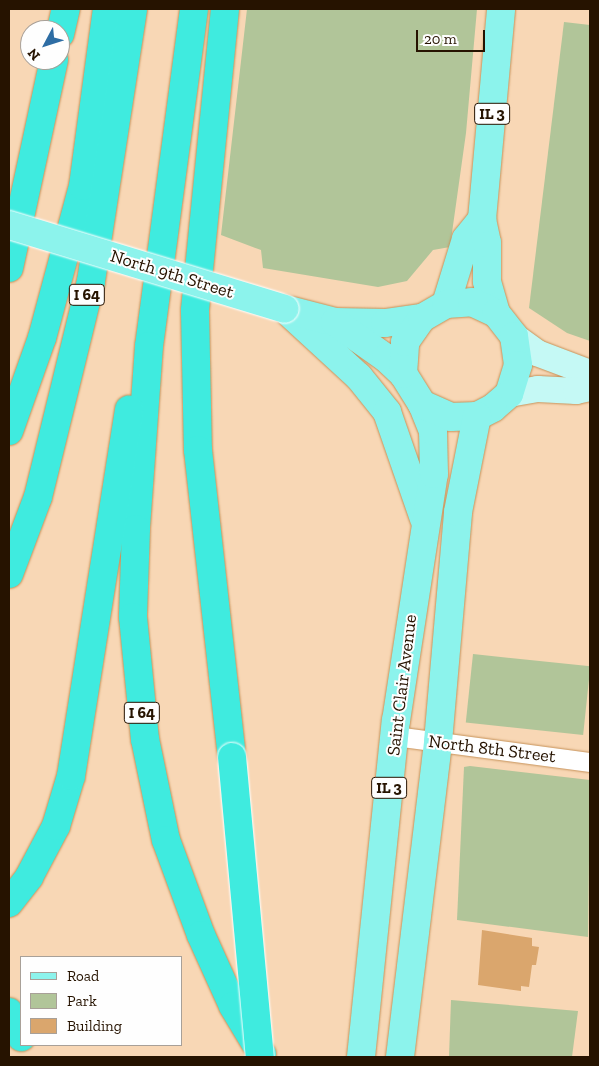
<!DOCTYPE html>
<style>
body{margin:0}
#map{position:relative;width:599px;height:1066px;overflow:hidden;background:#f8d7b5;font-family:"Zilla Slab",serif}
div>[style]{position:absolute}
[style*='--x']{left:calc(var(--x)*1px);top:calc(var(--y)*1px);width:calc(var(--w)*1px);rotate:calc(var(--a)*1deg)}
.green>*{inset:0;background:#b1c599;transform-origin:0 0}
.building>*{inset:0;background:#daa66d}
.roads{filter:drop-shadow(0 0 1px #c69259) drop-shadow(0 0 1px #c69259)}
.street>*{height:19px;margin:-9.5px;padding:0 9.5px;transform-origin:9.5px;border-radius:9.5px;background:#fff}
.secondary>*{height:26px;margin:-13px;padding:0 13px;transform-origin:13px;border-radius:13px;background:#c5f9f5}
.primary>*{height:28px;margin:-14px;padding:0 14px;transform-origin:14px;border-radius:14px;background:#8cf3ec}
.highway>*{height:28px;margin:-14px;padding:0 14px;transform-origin:14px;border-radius:14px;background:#3febdf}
.bridges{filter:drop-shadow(0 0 1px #fff) drop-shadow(0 0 1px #fff)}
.primary-bridge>*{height:28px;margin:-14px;padding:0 14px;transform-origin:14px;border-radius:14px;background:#8cf3ec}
.highway-bridge>*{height:28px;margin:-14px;padding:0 14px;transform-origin:14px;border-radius:14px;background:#3febdf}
span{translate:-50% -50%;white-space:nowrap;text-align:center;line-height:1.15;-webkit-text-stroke:4px #fefefe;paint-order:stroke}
.shield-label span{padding:1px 4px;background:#fefefe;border:1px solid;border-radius:4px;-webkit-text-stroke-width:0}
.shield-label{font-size:16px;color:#261300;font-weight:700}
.street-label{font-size:18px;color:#261300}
.frame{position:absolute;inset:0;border:10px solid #261300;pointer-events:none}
.legend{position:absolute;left:20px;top:956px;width:162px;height:90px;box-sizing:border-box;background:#fefefe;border:1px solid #a8a098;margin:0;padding:6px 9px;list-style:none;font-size:15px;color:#261300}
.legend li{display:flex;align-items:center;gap:10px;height:25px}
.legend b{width:25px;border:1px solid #a8a098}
.north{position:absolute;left:20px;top:20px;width:50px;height:50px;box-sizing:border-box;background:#fefefe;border:1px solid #a8a098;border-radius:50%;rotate:230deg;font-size:14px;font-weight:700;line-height:20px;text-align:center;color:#261300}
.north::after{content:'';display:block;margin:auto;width:18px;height:22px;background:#2e6da4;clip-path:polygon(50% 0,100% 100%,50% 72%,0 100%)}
.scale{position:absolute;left:416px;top:30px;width:69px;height:22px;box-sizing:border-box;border:2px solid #261300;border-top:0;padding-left:6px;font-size:15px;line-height:18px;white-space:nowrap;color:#261300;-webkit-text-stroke:4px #fefefe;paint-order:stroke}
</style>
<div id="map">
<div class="green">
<i style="clip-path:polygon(247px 9px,477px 9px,466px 133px,450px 247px,433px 250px,407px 281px,378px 287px,263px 268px,261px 250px,221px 235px)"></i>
<i style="clip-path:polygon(564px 22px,590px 25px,590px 341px,567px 333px,529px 308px)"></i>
<i style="left:473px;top:654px;width:118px;height:69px;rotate:6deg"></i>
<i style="clip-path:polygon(470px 766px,590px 780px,588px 937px,457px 920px,464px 767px)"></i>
<i style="clip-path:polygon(451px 1000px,578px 1011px,572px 1057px,449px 1057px)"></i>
</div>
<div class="building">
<i style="clip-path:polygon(482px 930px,532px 938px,532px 946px,539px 947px,536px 965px,532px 965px,529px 987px,521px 986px,521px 991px,478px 985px)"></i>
</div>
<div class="roads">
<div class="street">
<i style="--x:395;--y:736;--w:197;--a:7.6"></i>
</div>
<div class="secondary">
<i style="--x:514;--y:336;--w:29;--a:36"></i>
<i style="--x:537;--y:353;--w:57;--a:20.7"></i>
<i style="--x:509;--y:394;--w:29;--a:-10"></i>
<i style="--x:538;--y:389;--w:38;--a:3"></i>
<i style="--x:576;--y:391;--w:14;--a:-12"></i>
</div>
<div class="primary">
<i style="--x:446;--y:304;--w:68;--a:-72.9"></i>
<i style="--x:466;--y:239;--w:26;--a:-51"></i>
<i style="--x:285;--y:309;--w:100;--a:42.6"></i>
<i style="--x:359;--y:377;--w:45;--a:51.3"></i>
<i style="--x:387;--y:412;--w:113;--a:70.9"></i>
<i style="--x:289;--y:310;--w:48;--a:14.6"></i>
<i style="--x:335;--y:322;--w:50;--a:1.1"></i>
<i style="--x:385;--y:323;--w:37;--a:-8"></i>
<i style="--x:496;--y:313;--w:33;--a:-106"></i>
<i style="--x:487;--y:281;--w:38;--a:-90"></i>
<i style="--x:487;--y:243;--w:25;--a:-102"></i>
<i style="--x:482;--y:219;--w:211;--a:-84.8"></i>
<i style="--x:335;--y:322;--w:62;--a:35.2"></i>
<i style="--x:386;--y:358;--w:23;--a:43"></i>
<i style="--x:361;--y:1057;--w:338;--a:-84.1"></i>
<i style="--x:396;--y:721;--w:250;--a:-81.3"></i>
<i style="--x:434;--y:474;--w:43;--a:-91.3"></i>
<i style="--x:433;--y:431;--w:29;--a:-112"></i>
<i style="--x:422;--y:404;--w:36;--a:-122"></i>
<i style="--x:403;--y:374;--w:32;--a:-86"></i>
<i style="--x:405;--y:342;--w:29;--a:-55"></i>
<i style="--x:422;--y:318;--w:28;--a:-30"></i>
<i style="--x:446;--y:304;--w:26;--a:-4"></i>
<i style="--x:472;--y:302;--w:26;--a:25"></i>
<i style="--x:496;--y:313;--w:29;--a:52"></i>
<i style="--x:514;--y:336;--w:29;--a:82"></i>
<i style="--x:518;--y:365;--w:30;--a:107"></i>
<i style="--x:509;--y:394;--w:21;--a:139"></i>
<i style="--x:493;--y:408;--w:18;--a:153"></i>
<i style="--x:477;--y:416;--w:26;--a:178"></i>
<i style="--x:451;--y:417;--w:32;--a:-156"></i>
<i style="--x:400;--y:1057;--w:317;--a:-83.1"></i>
<i style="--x:438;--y:742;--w:231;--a:-85"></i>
<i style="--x:458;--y:512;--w:98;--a:-78.8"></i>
</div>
<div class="highway">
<i style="--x:194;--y:9;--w:340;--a:97.6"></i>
<i style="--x:149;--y:346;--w:183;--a:94.1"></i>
<i style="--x:136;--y:529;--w:88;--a:92"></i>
<i style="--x:133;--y:617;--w:123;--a:84.4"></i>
<i style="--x:145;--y:739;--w:103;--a:78.3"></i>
<i style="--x:166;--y:840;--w:101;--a:69.8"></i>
<i style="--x:201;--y:935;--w:78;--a:65.7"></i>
<i style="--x:233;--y:1006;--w:56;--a:58.9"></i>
<i style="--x:225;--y:9;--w:303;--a:95.7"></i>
<i style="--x:195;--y:311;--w:139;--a:88.8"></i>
<i style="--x:198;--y:450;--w:309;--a:83.7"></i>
<i style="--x:60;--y:34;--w:26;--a:-77"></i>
<i style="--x:9;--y:268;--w:213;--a:-77.8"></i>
<i style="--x:9;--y:431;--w:99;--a:-70.5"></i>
<i style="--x:42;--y:338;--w:157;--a:-74.9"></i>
<i style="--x:83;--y:186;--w:179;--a:-82.3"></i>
<i style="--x:9;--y:574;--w:82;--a:-69.4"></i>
<i style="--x:38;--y:497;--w:222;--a:-76.2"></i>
<i style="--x:91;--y:281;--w:275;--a:-81.2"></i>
<i style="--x:9;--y:903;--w:33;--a:-52"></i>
<i style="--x:29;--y:877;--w:58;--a:-62.1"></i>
<i style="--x:56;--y:826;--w:52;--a:-73.3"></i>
<i style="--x:71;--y:776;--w:371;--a:-81"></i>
<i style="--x:9;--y:1012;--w:28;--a:64"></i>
</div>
</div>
<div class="bridges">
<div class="primary-bridge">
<i style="--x:9;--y:225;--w:288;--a:16.9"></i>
</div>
<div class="highway-bridge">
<i style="--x:232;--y:757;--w:301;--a:84.7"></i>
</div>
</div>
<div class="shield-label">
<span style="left:492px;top:114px">IL 3</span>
<span style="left:87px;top:295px">I 64</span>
<span style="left:142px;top:713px">I 64</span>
<span style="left:389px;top:788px">IL 3</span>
</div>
<div class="street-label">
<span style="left:172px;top:274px;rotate:17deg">North 9th Street</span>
<span style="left:402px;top:685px;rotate:-83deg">Saint Clair Avenue</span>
<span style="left:492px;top:749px;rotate:7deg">North 8th Street</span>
</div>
<div class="frame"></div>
<ul class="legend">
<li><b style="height:6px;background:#8cf3ec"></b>Road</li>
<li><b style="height:14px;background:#b1c599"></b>Park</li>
<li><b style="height:14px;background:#daa66d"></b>Building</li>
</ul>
<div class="north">N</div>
<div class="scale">20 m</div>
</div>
